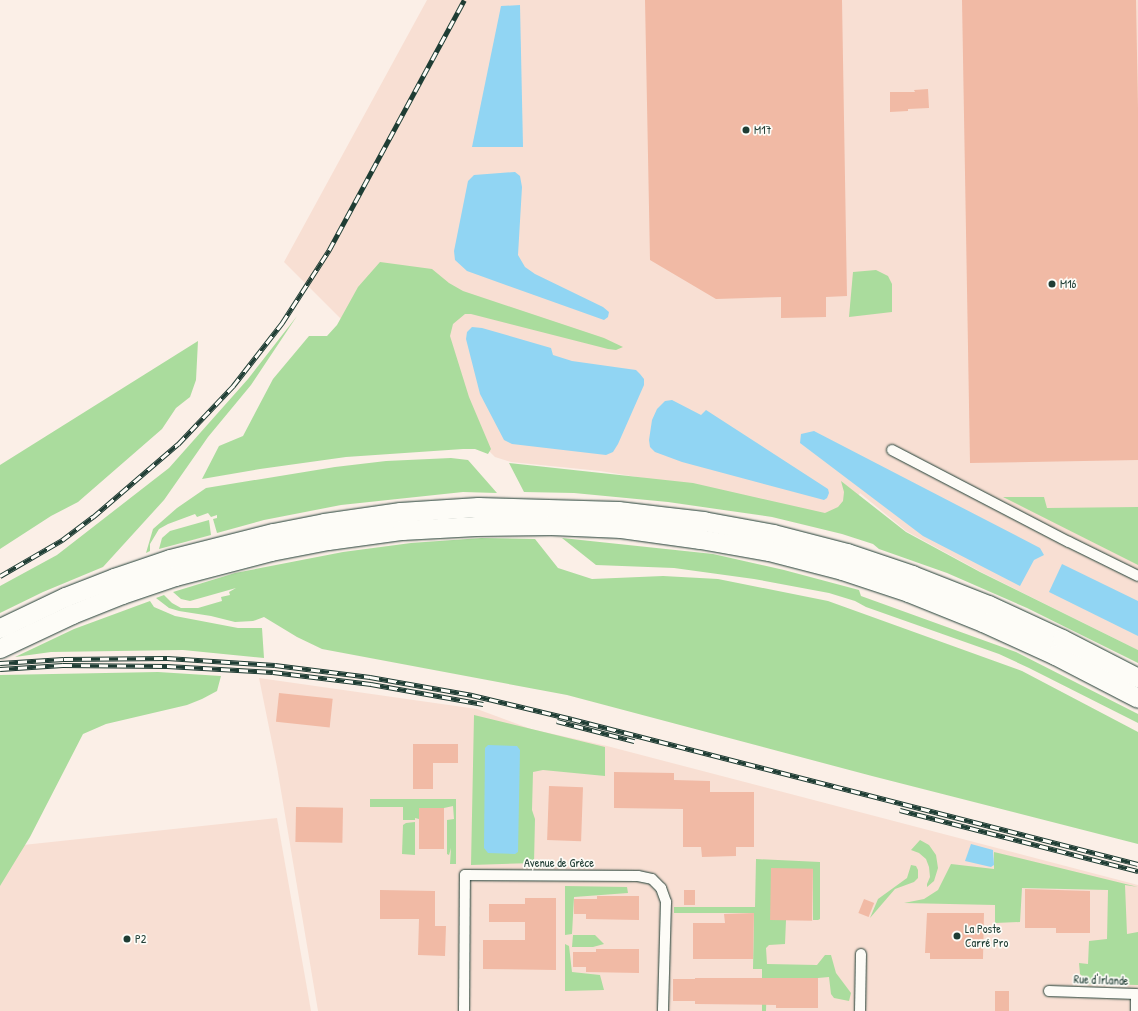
<!DOCTYPE html>
<meta charset="utf-8">
<style>
body{margin:0}
#map{position:relative;width:1138px;height:1011px;overflow:hidden;background:#fbefe7;font-family:"Patrick Hand",sans-serif}
div>[style]{position:absolute}
[style*='--x']{left:calc(var(--x)*1px);top:calc(var(--y)*1px);width:calc(var(--w)*1px);rotate:calc(var(--a)*1deg)}
.built>*{inset:0;background:#f8dfd3}
.green>*{inset:0;background:#aadc9d}
.water>*{inset:0;background:#91d5f3}
.building>*{inset:0;background:#f1baa5;transform-origin:0 0}
.roads{filter:drop-shadow(0 0 1px #1f3d34) drop-shadow(0 0 1px #1f3d34)}
.street>*{height:10px;margin:-5px;padding:0 5px;transform-origin:5px;border-radius:5px;background:#fdfcf7}
.highway>*{height:19px;margin:-9.5px;padding:0 9.5px;transform-origin:9.5px;border-radius:9.5px;background:#fdfcf7}
.rail>*{height:4.5px;margin-top:-2.25px;transform-origin:0;background:repeating-linear-gradient(90deg,#fdfcf7 0 9px,#1f3d34 0 18px);box-sizing:border-box;border-block:1px solid #1f3d34}
.dots>*{width:11px;height:11px;translate:-50% -50%;box-sizing:border-box;border:2px solid #fdfcf7;border-radius:50%}
span{translate:-50% -50%;white-space:nowrap;text-align:center;line-height:1.15;-webkit-text-stroke:3.5px #fdfcf7;paint-order:stroke}
.poi-label{font-size:12px;color:#1f3d34}
.left{translate:0 -50%;text-align:left}
.street-label{font-size:12px;color:#1f3d34}
</style>
<div id="map">
<div class="built">
<i style="clip-path:polygon(427px 0,1138px 0,1138px 650px,981px 572px,906px 531px,860px 493px,842px 524px,693px 486px,600px 471px,511px 462px,495px 457px,490px 452px,458px 436px,284px 262px)"></i>
<i style="clip-path:polygon(259px 678px,477px 709px,531px 729px,607px 746px,1138px 885px,1138px 1011px,318px 1011px,277px 767px)"></i>
<i style="clip-path:polygon(277px 818px,311px 1011px,0 1011px,0 881px,23px 845px)"></i>
</div>
<div class="green">
<i style="clip-path:polygon(380px 262px,432px 269px,449px 283px,463px 291px,604px 338px,623px 347px,616px 350px,608px 349px,471px 314px,465px 314px,453px 324px,450px 336px,469px 397px,491px 449px,488px 454px,475px 449px,463px 449px,346px 457px,260px 469px,202px 479px,219px 446px,243px 436px,273px 379px,309px 336px,327px 336px,337px 325px,358px 287px)"></i>
<i style="clip-path:polygon(876px 270px,888px 276px,892px 284px,892px 312px,849px 317px,853px 272px)"></i>
<i style="clip-path:polygon(297px 316px,251px 385px,208px 437px,164px 500px,103px 567px,43px 592px,0 613px,0 586px,57px 555px,169px 468px,248px 379px)"></i>
<i style="clip-path:polygon(198px 341px,196px 380px,190px 397px,176px 408px,162px 429px,78px 502px,51px 516px,0 549px,0 465px)"></i>
<i style="clip-path:polygon(451px 458px,468px 460px,497px 493px,463px 492px,341px 505px,264px 520px,217px 533px,213px 519px,217px 518px,217px 515px,211px 517px,208px 513px,197px 517px,195px 514px,168px 524px,159px 529px,150px 544px,150px 551px,146px 553px,153px 529px,177px 508px,206px 488px,335px 467px,386px 461px)"></i>
<i style="clip-path:polygon(509px 463px,693px 483px,825px 513px,838px 507px,843px 501px,844px 492px,841px 481px,906px 532px,980px 572px,1138px 650px,1138px 663px,1027px 608px,947px 573px,879px 549px,873px 544px,842px 534px,772px 517px,668px 502px,574px 493px,524px 492px)"></i>
<i style="clip-path:polygon(1003px 497px,1044px 497px,1047px 508px,1138px 507px,1138px 565px)"></i>
<i style="clip-path:polygon(209px 520px,211px 535px,159px 549px,162px 538px,170px 531px)"></i>
<i style="clip-path:polygon(481px 538px,535px 539px,558px 568px,592px 579px,663px 576px,718px 579px,828px 601px,1022px 671px,1138px 732px,1138px 844px,872px 776px,567px 695px,322px 649px,297px 637px,264px 617px,253px 621px,235px 622px,211px 616px,179px 611px,169px 608px,156px 598px,164px 595px,172px 603px,181px 608px,198px 608px,222px 601px,221px 597px,230px 595px,229px 592px,236px 588px,190px 601px,181px 599px,173px 592px,235px 573px,343px 552px,411px 543px)"></i>
<i style="clip-path:polygon(562px 538px,713px 554px,784px 570px,859px 590px,861px 596px,1016px 652px,1138px 714px,1138px 723px,1029px 668px,999px 654px,866px 607px,855px 601px,829px 593px,754px 579px,674px 568px,596px 565px)"></i>
<i style="clip-path:polygon(150px 601px,154px 607px,175px 616px,238px 628px,262px 628px,264px 658px,183px 650px,51px 652px,15px 657px,74px 629px)"></i>
<i style="clip-path:polygon(158px 672px,221px 676px,217px 691px,202px 699px,187px 705px,106px 724px,83px 734px,30px 837px,0 886px,0 675px)"></i>
<i style="clip-path:polygon(474px 715px,605px 747px,605px 776px,543px 770px,533px 772px,532px 810px,535px 819px,534px 863px,471px 865px)"></i>
<i style="clip-path:polygon(370px 799px,456px 799px,456px 864px,450px 864px,451px 848px,449px 855px,447px 854px,447px 820px,454px 819px,453px 806px,444px 808px,419px 808px,419px 819px,415px 818px,415px 820px,403px 820px,403px 807px,370px 807px)"></i>
<i style="clip-path:polygon(415px 822px,415px 855px,402px 854px,403px 825px,406px 823px)"></i>
<i style="clip-path:polygon(920px 840px,929px 845px,936px 855px,938px 868px,934px 881px,927px 887px,927px 884px,930px 877px,929px 867px,926px 859px,919px 853px,911px 850px)"></i>
<i style="clip-path:polygon(994px 852px,1138px 887px,1125px 885px,1127px 934px,1138px 932px,1138px 985px,1085px 984px,1085px 979px,1080px 974px,1079px 963px,1088px 964px,1089px 941px,1107px 939px,1108px 890px,1022px 888px,1020px 922px,995px 923px,995px 905px,904px 903px,924px 899px,938px 890px,951px 864px,994px 869px)"></i>
<i style="clip-path:polygon(756px 859px,820px 862px,820px 919px,818px 920px,813px 920px,813px 869px,771px 869px,771px 920px,786px 920px,785px 944px,769px 945px,766px 948px,767px 964px,817px 965px,825px 955px,831px 955px,836px 973px,851px 993px,849px 1001px,834px 998px,831px 994px,829px 977px,818px 978px,767px 978px,766px 1011px,762px 1011px,762px 969px,753px 969px,754px 913px,674px 913px,674px 907px,755px 907px)"></i>
<i style="clip-path:polygon(911px 865px,916px 866px,918px 870px,918px 878px,914px 882px,895px 889px,870px 918px,878px 899px,907px 878px)"></i>
<i style="clip-path:polygon(565px 886px,627px 887px,628px 893px,574px 897px,572px 934px,565px 935px)"></i>
<i style="clip-path:polygon(573px 935px,595px 935px,604px 944px,593px 947px,572px 947px)"></i>
<i style="clip-path:polygon(565px 944px,569px 946px,572px 972px,600px 975px,604px 990px,565px 991px)"></i>
</div>
<div class="water">
<i style="clip-path:polygon(520px 5px,523px 147px,472px 147px,501px 6px)"></i>
<i style="clip-path:polygon(515px 172px,520px 176px,522px 187px,518px 255px,525px 267px,535px 274px,603px 307px,609px 312px,608px 317px,604px 320px,467px 271px,455px 260px,454px 251px,468px 181px,474px 175px)"></i>
<i style="clip-path:polygon(472px 327px,482px 328px,551px 348px,553px 355px,572px 361px,636px 370px,640px 374px,644px 379px,644px 385px,618px 444px,613px 452px,606px 455px,512px 444px,504px 440px,480px 394px,466px 339px,467px 332px)"></i>
<i style="clip-path:polygon(672px 400px,701px 415px,706px 410px,828px 489px,829px 493px,827px 498px,824px 500px,682px 462px,655px 452px,650px 447px,649px 440px,652px 420px,657px 409px,665px 401px)"></i>
<i style="clip-path:polygon(814px 431px,1040px 548px,1044px 555px,1034px 560px,1020px 586px,923px 536px,800px 443px,801px 434px)"></i>
<i style="clip-path:polygon(1062px 564px,1138px 601px,1138px 636px,1049px 592px)"></i>
<i style="clip-path:polygon(488px 745px,517px 746px,520px 750px,518px 852px,515px 854px,488px 853px,484px 848px,485px 748px)"></i>
<i style="clip-path:polygon(971px 844px,993px 850px,994px 865px,991px 867px,965px 861px)"></i>
</div>
<div class="building">
<i style="clip-path:polygon(645px 0,842px 0,847px 296px,826px 297px,826px 317px,781px 318px,781px 297px,716px 299px,650px 260px)"></i>
<i style="clip-path:polygon(962px 0,1136px 0,1138px 109px,1138px 460px,970px 463px)"></i>
<i style="clip-path:polygon(928px 89px,929px 108px,908px 109px,908px 111px,890px 112px,890px 92px,915px 92px,914px 90px)"></i>
<i style="left:279px;top:693px;width:54px;height:29px;rotate:6deg"></i>
<i style="clip-path:polygon(413px 744px,458px 744px,458px 763px,433px 763px,433px 789px,413px 789px)"></i>
<i style="clip-path:polygon(614px 772px,674px 773px,674px 780px,710px 781px,710px 792px,754px 792px,754px 847px,736px 847px,736px 856px,702px 857px,701px 847px,683px 847px,683px 809px,614px 808px)"></i>
<i style="left:549px;top:786px;width:34px;height:54px;rotate:2deg"></i>
<i style="left:296px;top:807px;width:47px;height:35px;rotate:1deg"></i>
<i style="left:419px;top:808px;width:25px;height:41px"></i>
<i style="left:771px;top:868px;width:42px;height:52px;rotate:1deg"></i>
<i style="clip-path:polygon(1025px 889px,1090px 891px,1090px 933px,1056px 933px,1056px 928px,1025px 928px)"></i>
<i style="clip-path:polygon(380px 890px,435px 891px,435px 926px,446px 926px,445px 956px,418px 955px,419px 919px,380px 919px)"></i>
<i style="left:684px;top:890px;width:11px;height:15px"></i>
<i style="clip-path:polygon(597px 896px,639px 896px,639px 920px,586px 919px,586px 914px,574px 914px,574px 899px,597px 899px)"></i>
<i style="clip-path:polygon(525px 898px,556px 898px,556px 970px,483px 969px,483px 940px,525px 940px,525px 922px,489px 922px,489px 904px,525px 904px)"></i>
<i style="left:864px;top:899px;width:11px;height:15px;rotate:22deg"></i>
<i style="clip-path:polygon(754px 913px,753px 959px,693px 959px,693px 923px,725px 923px,724px 914px)"></i>
<i style="clip-path:polygon(927px 913px,984px 913px,983px 959px,930px 959px,930px 953px,925px 953px)"></i>
<i style="clip-path:polygon(596px 949px,639px 949px,639px 973px,586px 972px,586px 967px,573px 967px,573px 952px,596px 952px)"></i>
<i style="clip-path:polygon(695px 978px,818px 978px,818px 1008px,776px 1008px,776px 1005px,695px 1004px,695px 1001px,673px 1001px,673px 979px,695px 979px)"></i>
<i style="left:995px;top:991px;width:14px;height:20px"></i>
</div>
<div class="roads">
<div class="street">
<i style="--x:892;--y:450;--w:199;--a:27.5"></i>
<i style="--x:1069;--y:542;--w:77;--a:26.2"></i>
<i style="--x:1049;--y:991;--w:87;--a:2"></i>
<i style="--x:1136;--y:994;--w:17;--a:90"></i>
<i style="--x:464;--y:1011;--w:136;--a:-89.6"></i>
<i style="--x:465;--y:875;--w:173;--a:0.3"></i>
<i style="--x:638;--y:876;--w:14;--a:12"></i>
<i style="--x:652;--y:879;--w:13;--a:45"></i>
<i style="--x:661;--y:888;--w:15;--a:70"></i>
<i style="--x:666;--y:902;--w:109;--a:91.6"></i>
<i style="--x:860;--y:1011;--w:57;--a:-89"></i>
</div>
<div class="highway">
<i style="--x:0;--y:628;--w:72;--a:-25.5"></i>
<i style="--x:65;--y:597;--w:53;--a:-21.2"></i>
<i style="--x:114;--y:578;--w:59;--a:-18.7"></i>
<i style="--x:170;--y:559;--w:106;--a:-14.2"></i>
<i style="--x:273;--y:533;--w:52;--a:-11.1"></i>
<i style="--x:324;--y:523;--w:77;--a:-8.2"></i>
<i style="--x:400;--y:512;--w:78;--a:-3.7"></i>
<i style="--x:478;--y:507;--w:140;--a:1.6"></i>
<i style="--x:618;--y:511;--w:86;--a:6.7"></i>
<i style="--x:703;--y:521;--w:71;--a:10.5"></i>
<i style="--x:773;--y:534;--w:76;--a:14.4"></i>
<i style="--x:847;--y:553;--w:69;--a:18.7"></i>
<i style="--x:912;--y:575;--w:82;--a:21.5"></i>
<i style="--x:988;--y:605;--w:81;--a:24.7"></i>
<i style="--x:1062;--y:639;--w:85;--a:27.2"></i>
<i style="--x:0;--y:648;--w:80;--a:-25.3"></i>
<i style="--x:72;--y:614;--w:54;--a:-21.8"></i>
<i style="--x:122;--y:594;--w:56;--a:-18.8"></i>
<i style="--x:175;--y:576;--w:99;--a:-14.6"></i>
<i style="--x:271;--y:551;--w:58;--a:-10.9"></i>
<i style="--x:328;--y:540;--w:75;--a:-7.7"></i>
<i style="--x:402;--y:530;--w:74;--a:-3.1"></i>
<i style="--x:476;--y:526;--w:75;--a:-0.8"></i>
<i style="--x:551;--y:525;--w:70;--a:2.5"></i>
<i style="--x:621;--y:528;--w:80;--a:7.9"></i>
<i style="--x:700;--y:539;--w:70;--a:9.9"></i>
<i style="--x:769;--y:551;--w:75;--a:14.6"></i>
<i style="--x:842;--y:570;--w:70;--a:18.4"></i>
<i style="--x:908;--y:592;--w:81;--a:21.8"></i>
<i style="--x:983;--y:622;--w:79;--a:24.6"></i>
<i style="--x:1055;--y:655;--w:93;--a:27.4"></i>
</div>
</div>
<div class="rail">
<i style="--x:0;--y:576;--w:72;--a:-30.1"></i>
<i style="--x:62;--y:540;--w:39;--a:-37"></i>
<i style="--x:93;--y:517;--w:112;--a:-40.7"></i>
<i style="--x:178;--y:444;--w:80;--a:-46.5"></i>
<i style="--x:233;--y:386;--w:80;--a:-52.1"></i>
<i style="--x:282;--y:323;--w:87;--a:-57.2"></i>
<i style="--x:329;--y:250;--w:284;--a:-61.6"></i>
<i style="--x:0;--y:663;--w:64;--a:-3.6"></i>
<i style="--x:64;--y:659;--w:103;--a:-0.6"></i>
<i style="--x:167;--y:658;--w:108;--a:3.7"></i>
<i style="--x:275;--y:665;--w:96;--a:7.2"></i>
<i style="--x:370;--y:677;--w:104;--a:10"></i>
<i style="--x:472;--y:695;--w:103;--a:13.5"></i>
<i style="--x:572;--y:719;--w:584;--a:14.37"></i>
<i style="--x:0;--y:669;--w:63;--a:-3.6"></i>
<i style="--x:63;--y:665;--w:104;--a:0.6"></i>
<i style="--x:167;--y:666;--w:106;--a:3.2"></i>
<i style="--x:273;--y:672;--w:99;--a:7"></i>
<i style="--x:371;--y:684;--w:114;--a:10.1"></i>
<i style="--x:557;--y:721;--w:80;--a:14.6"></i>
<i style="--x:900;--y:810;--w:246;--a:14.4"></i>
</div>
<div class="dots">
<i style="left:746px;top:130px;background:#1f3d34"></i>
<i style="left:1052px;top:284px;background:#1f3d34"></i>
<i style="left:957px;top:936px;background:#1f3d34"></i>
<i style="left:127px;top:939px;background:#1f3d34"></i>
</div>
<div class="poi-label">
<span class="left" style="left:754px;top:130px">M17</span>
<span class="left" style="left:1060px;top:284px">M16</span>
<span class="left" style="left:965px;top:936px">La Poste<br>Carré Pro</span>
<span class="left" style="left:135px;top:939px">P2</span>
</div>
<div class="street-label">
<span style="left:559px;top:863px">Avenue de Grèce</span>
<span style="left:1101px;top:980px;rotate:2deg">Rue d'Irlande</span>
</div>
</div>
